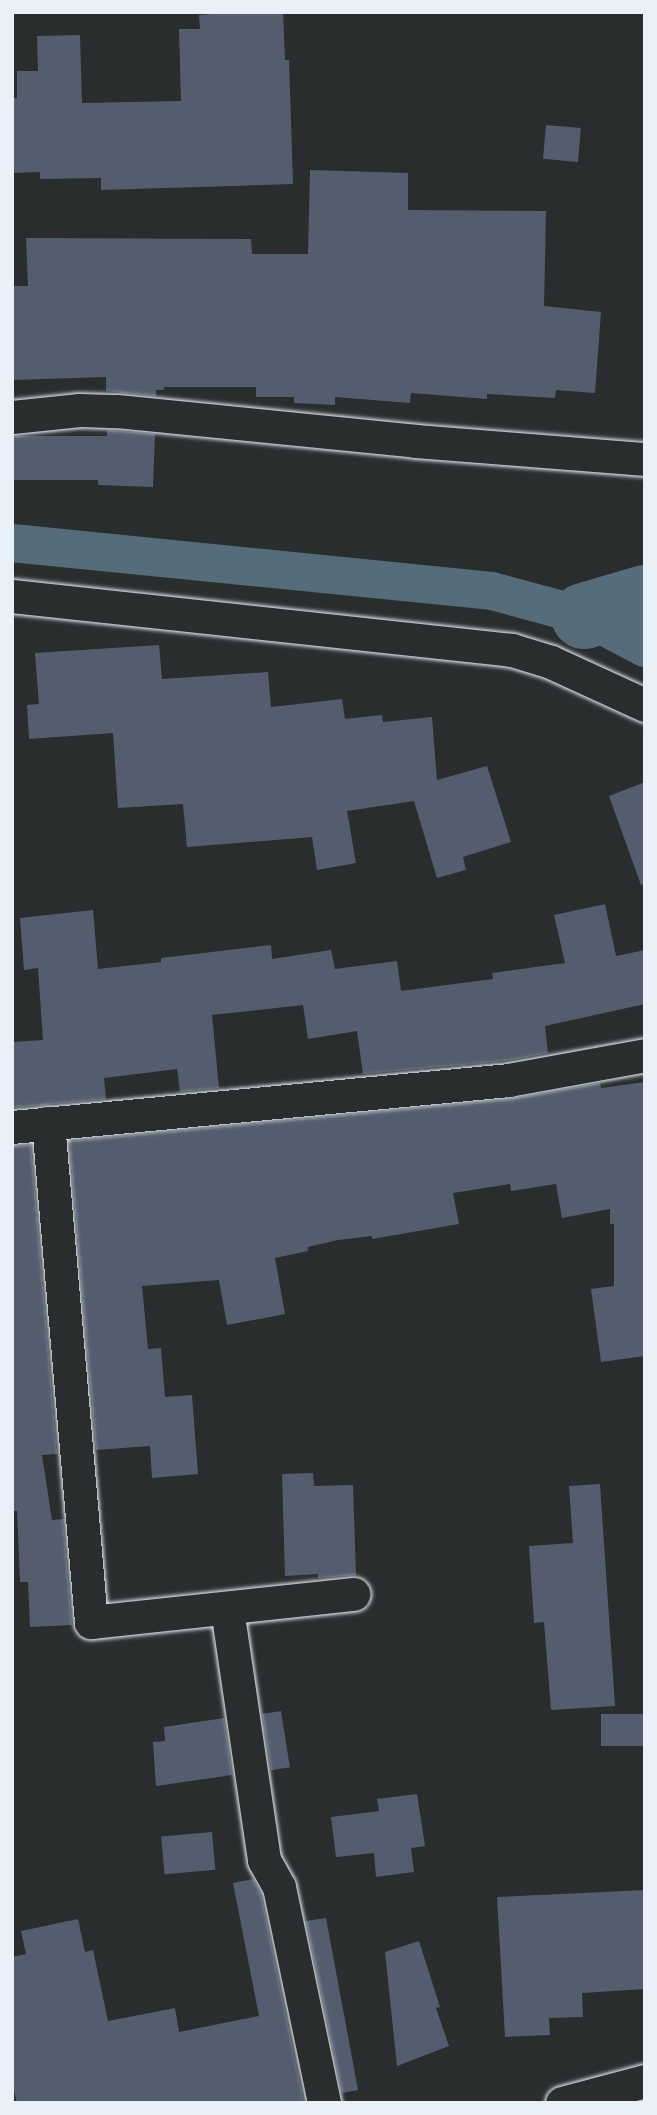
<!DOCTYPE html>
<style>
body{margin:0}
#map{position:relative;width:657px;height:2115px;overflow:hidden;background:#2a2d2e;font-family:"Gochi Hand",sans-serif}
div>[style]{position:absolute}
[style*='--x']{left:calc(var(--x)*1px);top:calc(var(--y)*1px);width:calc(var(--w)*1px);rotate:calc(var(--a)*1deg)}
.canal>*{height:38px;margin:-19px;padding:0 19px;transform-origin:19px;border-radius:19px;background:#576c7a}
.river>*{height:66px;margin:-33px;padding:0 33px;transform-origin:33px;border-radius:33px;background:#576c7a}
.building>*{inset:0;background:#545d6e;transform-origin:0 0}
.roads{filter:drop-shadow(0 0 2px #e8f1f8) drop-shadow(0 0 2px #e8f1f8)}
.minor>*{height:33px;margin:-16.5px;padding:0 16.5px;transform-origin:16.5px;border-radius:16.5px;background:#2a2d2e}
span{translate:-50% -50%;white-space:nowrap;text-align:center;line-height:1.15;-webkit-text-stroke:5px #2a2d2e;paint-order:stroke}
.frame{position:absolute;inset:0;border:14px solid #e8f1f8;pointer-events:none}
</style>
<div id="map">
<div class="canal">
<i style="--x:12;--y:543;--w:482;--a:5.7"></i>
<i style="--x:492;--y:591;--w:95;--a:15.2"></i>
<i style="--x:584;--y:616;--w:69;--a:27.7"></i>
</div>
<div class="river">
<i style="--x:584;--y:616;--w:64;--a:-16.4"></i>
</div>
<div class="building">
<i style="clip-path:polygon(237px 12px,283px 12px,285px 60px,289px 60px,293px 184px,101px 190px,101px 178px,40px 179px,40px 172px,12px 173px,12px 98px,17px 98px,17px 71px,38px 71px,37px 36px,80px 35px,82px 103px,181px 101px,179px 29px,200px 29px,199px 15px)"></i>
<i style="left:546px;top:125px;width:35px;height:34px;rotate:5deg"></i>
<i style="clip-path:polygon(310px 170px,408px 173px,408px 210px,546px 211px,544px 306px,601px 312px,595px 393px,556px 390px,555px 398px,487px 394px,487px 399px,411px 393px,410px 403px,335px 397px,335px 405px,294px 403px,294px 397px,256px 397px,256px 387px,164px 387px,164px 390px,156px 390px,156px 396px,106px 391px,106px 377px,12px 380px,12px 286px,28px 286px,26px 238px,251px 239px,252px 254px,308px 254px)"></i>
<i style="clip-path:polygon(107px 430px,155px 434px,153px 487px,98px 485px,98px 480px,12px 480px,12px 436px,107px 436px)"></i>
<i style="clip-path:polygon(159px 645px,162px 679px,268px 672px,271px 707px,342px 699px,345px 719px,382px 715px,383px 722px,432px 717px,437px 780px,487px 766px,511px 842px,463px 857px,466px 870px,437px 878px,414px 801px,347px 811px,356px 863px,317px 870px,312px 837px,187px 847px,183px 804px,118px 808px,113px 733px,29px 739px,27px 705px,39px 704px,35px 653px)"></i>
<i style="clip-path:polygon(645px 782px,645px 884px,641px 885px,609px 796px)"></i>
<i style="clip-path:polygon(605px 904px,616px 956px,645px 950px,645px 1004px,545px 1026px,548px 1053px,505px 1061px,363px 1074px,357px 1031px,308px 1039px,303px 1005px,212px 1015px,219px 1088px,180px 1092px,177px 1069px,104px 1078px,106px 1099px,12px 1108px,12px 1042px,43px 1040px,38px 968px,24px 970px,20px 918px,93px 910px,98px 969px,161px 962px,161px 958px,271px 945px,272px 959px,331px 950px,335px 969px,397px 961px,401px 991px,493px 979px,492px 973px,565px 963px,554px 915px)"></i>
<i style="clip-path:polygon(645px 1082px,645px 1356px,601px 1362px,591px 1289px,614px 1286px,614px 1224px,610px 1224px,610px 1209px,562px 1218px,556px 1184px,511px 1191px,510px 1184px,453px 1193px,459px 1224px,372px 1239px,372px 1236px,338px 1240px,308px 1247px,308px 1251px,275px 1258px,285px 1314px,227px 1325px,219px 1280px,142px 1286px,148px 1349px,161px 1348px,165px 1397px,192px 1395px,198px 1474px,152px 1478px,150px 1446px,96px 1450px,69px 1141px,510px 1099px,600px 1083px,601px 1088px)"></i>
<i style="clip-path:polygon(31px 1145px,57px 1454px,42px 1455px,52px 1520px,63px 1519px,72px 1625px,30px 1627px,28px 1582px,20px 1582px,17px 1511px,12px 1511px,12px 1146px)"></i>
<i style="clip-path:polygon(313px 1473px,314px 1486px,353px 1485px,356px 1575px,318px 1578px,318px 1574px,285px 1576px,282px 1474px)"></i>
<i style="clip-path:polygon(600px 1484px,615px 1706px,551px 1710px,544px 1622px,534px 1623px,529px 1546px,573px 1543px,569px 1486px)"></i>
<i style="left:281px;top:1711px;width:57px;height:19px;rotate:81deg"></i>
<i style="left:645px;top:1714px;width:32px;height:44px;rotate:90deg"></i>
<i style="clip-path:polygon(224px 1718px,232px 1775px,156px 1786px,153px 1742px,165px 1741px,164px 1727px)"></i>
<i style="clip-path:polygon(417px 1794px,425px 1846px,411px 1848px,414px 1872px,376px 1877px,374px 1853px,336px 1857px,331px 1817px,379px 1811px,377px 1799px)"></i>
<i style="left:212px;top:1832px;width:38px;height:51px;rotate:85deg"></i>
<i style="clip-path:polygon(253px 1879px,261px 1894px,304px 2103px,17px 2103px,12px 2083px,12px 1957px,26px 1954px,21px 1931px,78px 1919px,85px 1952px,93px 1950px,108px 2021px,175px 2008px,179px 2032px,259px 2016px,233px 1883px)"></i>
<i style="clip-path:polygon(645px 1890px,645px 1989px,582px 1993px,583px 2017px,549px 2018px,550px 2035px,505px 2037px,497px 1897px)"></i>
<i style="clip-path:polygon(326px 1918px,358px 2090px,342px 2093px,306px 1921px)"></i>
<i style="clip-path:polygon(419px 1941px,440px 2007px,436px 2008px,449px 2046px,397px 2066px,385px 1952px)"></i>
</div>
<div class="roads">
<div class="minor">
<i style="--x:12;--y:417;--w:68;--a:-5.9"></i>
<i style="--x:80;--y:410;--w:37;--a:2"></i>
<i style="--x:117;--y:411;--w:301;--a:5.7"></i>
<i style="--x:416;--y:441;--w:230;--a:4.5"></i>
<i style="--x:12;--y:596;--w:503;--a:6.16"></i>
<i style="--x:512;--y:650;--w:41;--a:17.1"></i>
<i style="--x:551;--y:662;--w:103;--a:24.6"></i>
<i style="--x:48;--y:1123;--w:501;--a:85.07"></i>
<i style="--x:91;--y:1622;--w:264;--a:-6.1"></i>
<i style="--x:12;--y:1127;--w:498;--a:-5.4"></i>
<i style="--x:508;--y:1080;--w:139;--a:-10.3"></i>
<i style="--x:227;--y:1609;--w:254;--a:81.6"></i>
<i style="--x:264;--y:1860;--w:31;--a:61"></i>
<i style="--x:279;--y:1887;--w:221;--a:78.2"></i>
<i style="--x:562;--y:2103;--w:86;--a:-14.8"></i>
</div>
</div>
<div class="frame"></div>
</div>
